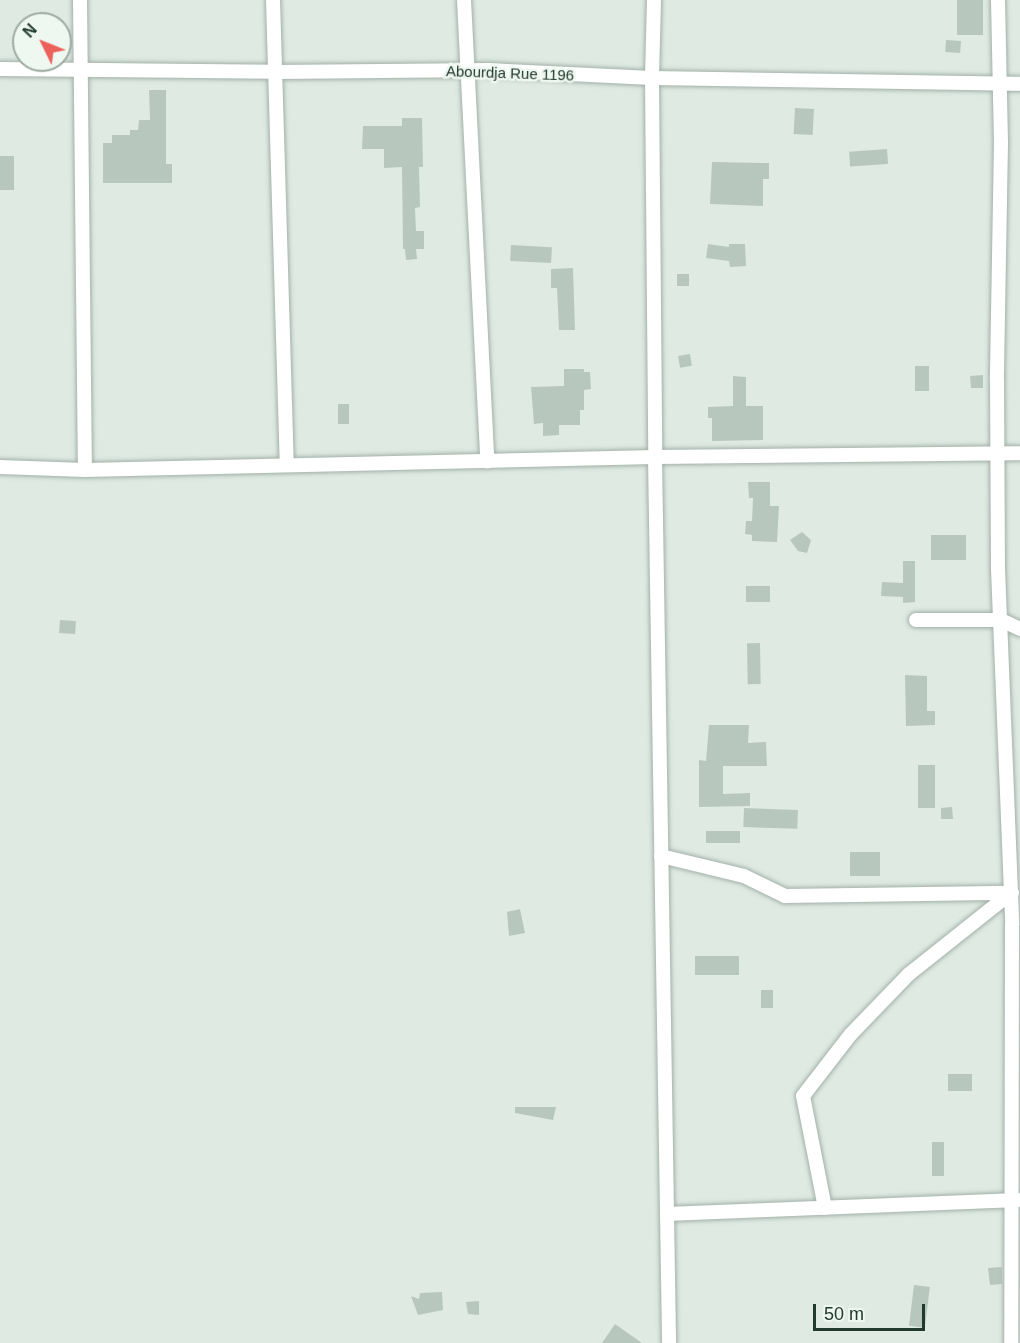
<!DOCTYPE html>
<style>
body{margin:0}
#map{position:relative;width:1020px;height:1343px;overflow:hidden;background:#dfeae3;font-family:Arial,sans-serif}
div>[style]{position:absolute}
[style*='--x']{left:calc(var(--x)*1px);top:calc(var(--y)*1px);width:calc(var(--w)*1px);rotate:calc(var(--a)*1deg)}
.building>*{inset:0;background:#b8c7be;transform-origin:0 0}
.roads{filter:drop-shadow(0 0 2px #a2b1a9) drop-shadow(0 0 2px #a2b1a9)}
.minor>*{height:14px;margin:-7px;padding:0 7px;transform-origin:7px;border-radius:7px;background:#fff}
span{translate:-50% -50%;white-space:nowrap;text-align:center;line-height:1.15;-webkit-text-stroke:5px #eff7f1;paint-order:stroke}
.street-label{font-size:15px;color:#21392e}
.north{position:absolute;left:12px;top:12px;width:60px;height:60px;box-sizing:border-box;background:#eff7f1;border:2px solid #9daba3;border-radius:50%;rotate:313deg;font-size:16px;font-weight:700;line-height:24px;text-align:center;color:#21392e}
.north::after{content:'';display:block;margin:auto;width:21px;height:27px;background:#ec615b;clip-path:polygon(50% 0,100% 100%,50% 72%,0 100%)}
.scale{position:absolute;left:813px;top:1304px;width:112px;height:27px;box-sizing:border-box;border:3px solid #21392e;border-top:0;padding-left:8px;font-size:18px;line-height:21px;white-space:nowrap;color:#21392e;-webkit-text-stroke:4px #eff7f1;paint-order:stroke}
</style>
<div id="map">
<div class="building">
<i style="left:957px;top:0;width:26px;height:35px"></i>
<i style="left:946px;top:40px;width:15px;height:12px;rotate:4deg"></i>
<i style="clip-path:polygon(149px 90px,166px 90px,166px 164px,172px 164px,172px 183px,103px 183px,103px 143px,112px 143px,112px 135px,130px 135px,130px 130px,138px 130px,139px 120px,150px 120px)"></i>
<i style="left:795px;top:108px;width:19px;height:26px;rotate:3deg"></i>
<i style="clip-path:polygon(402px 118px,422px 118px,423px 167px,419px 167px,420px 207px,415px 208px,416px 231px,424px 231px,424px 249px,416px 249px,417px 259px,406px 260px,405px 249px,403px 249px,402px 167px,384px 168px,384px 149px,362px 149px,363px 126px,402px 126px)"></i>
<i style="left:887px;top:149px;width:15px;height:38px;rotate:86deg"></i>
<i style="left:0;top:156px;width:14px;height:34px"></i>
<i style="clip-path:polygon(712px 162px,769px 163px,769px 179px,763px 179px,763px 206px,710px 204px)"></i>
<i style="clip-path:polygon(708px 244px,729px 247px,729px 244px,745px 244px,746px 266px,730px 267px,729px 261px,706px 258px)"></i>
<i style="left:511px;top:245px;width:41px;height:16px;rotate:3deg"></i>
<i style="clip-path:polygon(573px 268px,575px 330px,559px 330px,557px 288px,551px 288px,551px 269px)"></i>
<i style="left:677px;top:274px;width:12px;height:12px"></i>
<i style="left:690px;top:354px;width:12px;height:12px;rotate:81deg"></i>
<i style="left:915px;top:366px;width:14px;height:25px"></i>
<i style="clip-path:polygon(564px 369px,584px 369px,584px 372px,590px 372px,591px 389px,584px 390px,584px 410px,580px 410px,580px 425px,559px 425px,559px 435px,543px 436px,543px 423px,534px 424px,531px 387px,564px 386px)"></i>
<i style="clip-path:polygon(983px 375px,983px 388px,971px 388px,970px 376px)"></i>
<i style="clip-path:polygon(733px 376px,746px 377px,746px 406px,763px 406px,763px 440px,712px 441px,712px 418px,708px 418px,708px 407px,733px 406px)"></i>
<i style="left:338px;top:404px;width:11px;height:20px"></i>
<i style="clip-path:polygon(748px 482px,770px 482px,770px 506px,779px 506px,777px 542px,752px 541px,752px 535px,745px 534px,746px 521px,752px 521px,753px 498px,749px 498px)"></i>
<i style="clip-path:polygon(802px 532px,811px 540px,807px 553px,798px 551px,790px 540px)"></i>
<i style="left:966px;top:535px;width:25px;height:35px;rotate:90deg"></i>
<i style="clip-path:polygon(903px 561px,915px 561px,915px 602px,903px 603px,903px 597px,881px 596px,882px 582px,903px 583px)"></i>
<i style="left:746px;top:586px;width:24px;height:16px"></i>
<i style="left:60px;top:620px;width:16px;height:13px;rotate:4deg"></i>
<i style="left:760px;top:643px;width:41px;height:13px;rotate:89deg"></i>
<i style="clip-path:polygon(905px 675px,927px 676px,927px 711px,935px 711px,935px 725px,906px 726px)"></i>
<i style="clip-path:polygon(709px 725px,749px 725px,748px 743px,766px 742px,767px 766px,723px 766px,723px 794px,750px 793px,750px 806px,699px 807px,699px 760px,706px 761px)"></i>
<i style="left:918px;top:765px;width:17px;height:43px"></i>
<i style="clip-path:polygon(952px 807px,953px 819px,941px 819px,941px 808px)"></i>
<i style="left:744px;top:808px;width:54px;height:19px;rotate:2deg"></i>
<i style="left:706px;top:831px;width:34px;height:12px"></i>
<i style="left:850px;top:852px;width:30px;height:24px"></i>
<i style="clip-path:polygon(520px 909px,525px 933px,509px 936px,507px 912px)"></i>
<i style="left:695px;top:956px;width:44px;height:19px"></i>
<i style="left:761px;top:990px;width:12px;height:18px"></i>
<i style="left:948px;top:1074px;width:24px;height:17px"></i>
<i style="clip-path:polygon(515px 1107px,556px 1107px,553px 1120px,515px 1113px)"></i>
<i style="left:932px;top:1142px;width:12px;height:34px"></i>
<i style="clip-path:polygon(1002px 1267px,1002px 1284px,990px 1285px,988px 1268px)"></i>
<i style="left:914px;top:1285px;width:16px;height:41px;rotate:7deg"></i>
<i style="clip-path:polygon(442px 1292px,443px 1310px,418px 1315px,411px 1296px,419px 1299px,420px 1293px)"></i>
<i style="clip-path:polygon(479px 1301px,479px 1315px,468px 1314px,466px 1302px)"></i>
<i style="clip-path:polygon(615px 1324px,642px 1343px,602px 1343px)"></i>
</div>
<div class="roads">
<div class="minor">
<i style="--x:80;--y:0;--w:470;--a:89.4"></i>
<i style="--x:273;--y:0;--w:465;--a:88.3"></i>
<i style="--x:464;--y:0;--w:462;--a:87.1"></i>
<i style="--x:654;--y:0;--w:78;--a:91.5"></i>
<i style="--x:652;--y:78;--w:379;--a:89.5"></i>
<i style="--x:655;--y:457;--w:886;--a:89.09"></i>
<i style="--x:998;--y:0;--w:142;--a:88.8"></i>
<i style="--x:1001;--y:142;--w:238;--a:91"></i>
<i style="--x:997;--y:380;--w:189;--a:89.7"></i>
<i style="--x:998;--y:569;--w:356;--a:87.7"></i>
<i style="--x:1012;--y:925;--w:418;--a:90.1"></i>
<i style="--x:0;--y:69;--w:274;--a:0.6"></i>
<i style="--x:274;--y:72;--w:215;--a:-0.5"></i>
<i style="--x:489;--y:70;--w:163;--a:2.8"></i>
<i style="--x:652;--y:78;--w:368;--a:0.9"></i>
<i style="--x:0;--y:467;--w:85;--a:2"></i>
<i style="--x:85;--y:470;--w:570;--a:-1.31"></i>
<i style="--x:655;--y:457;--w:365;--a:-0.6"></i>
<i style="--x:916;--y:620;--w:85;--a:0"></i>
<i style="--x:1001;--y:620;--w:21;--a:25"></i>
<i style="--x:661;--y:856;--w:85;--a:13.5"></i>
<i style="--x:744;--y:876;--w:46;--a:26"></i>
<i style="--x:785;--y:896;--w:227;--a:-0.8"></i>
<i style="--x:825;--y:1208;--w:114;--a:-101.1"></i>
<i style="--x:803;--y:1096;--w:78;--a:-52.3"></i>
<i style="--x:851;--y:1034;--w:83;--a:-46"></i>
<i style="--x:909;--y:974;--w:130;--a:-38.5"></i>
<i style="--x:667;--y:1214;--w:351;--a:-2.3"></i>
</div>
</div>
<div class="street-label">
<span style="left:510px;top:73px;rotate:2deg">Abourdja Rue 1196</span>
</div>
<div class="north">N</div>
<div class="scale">50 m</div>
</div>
